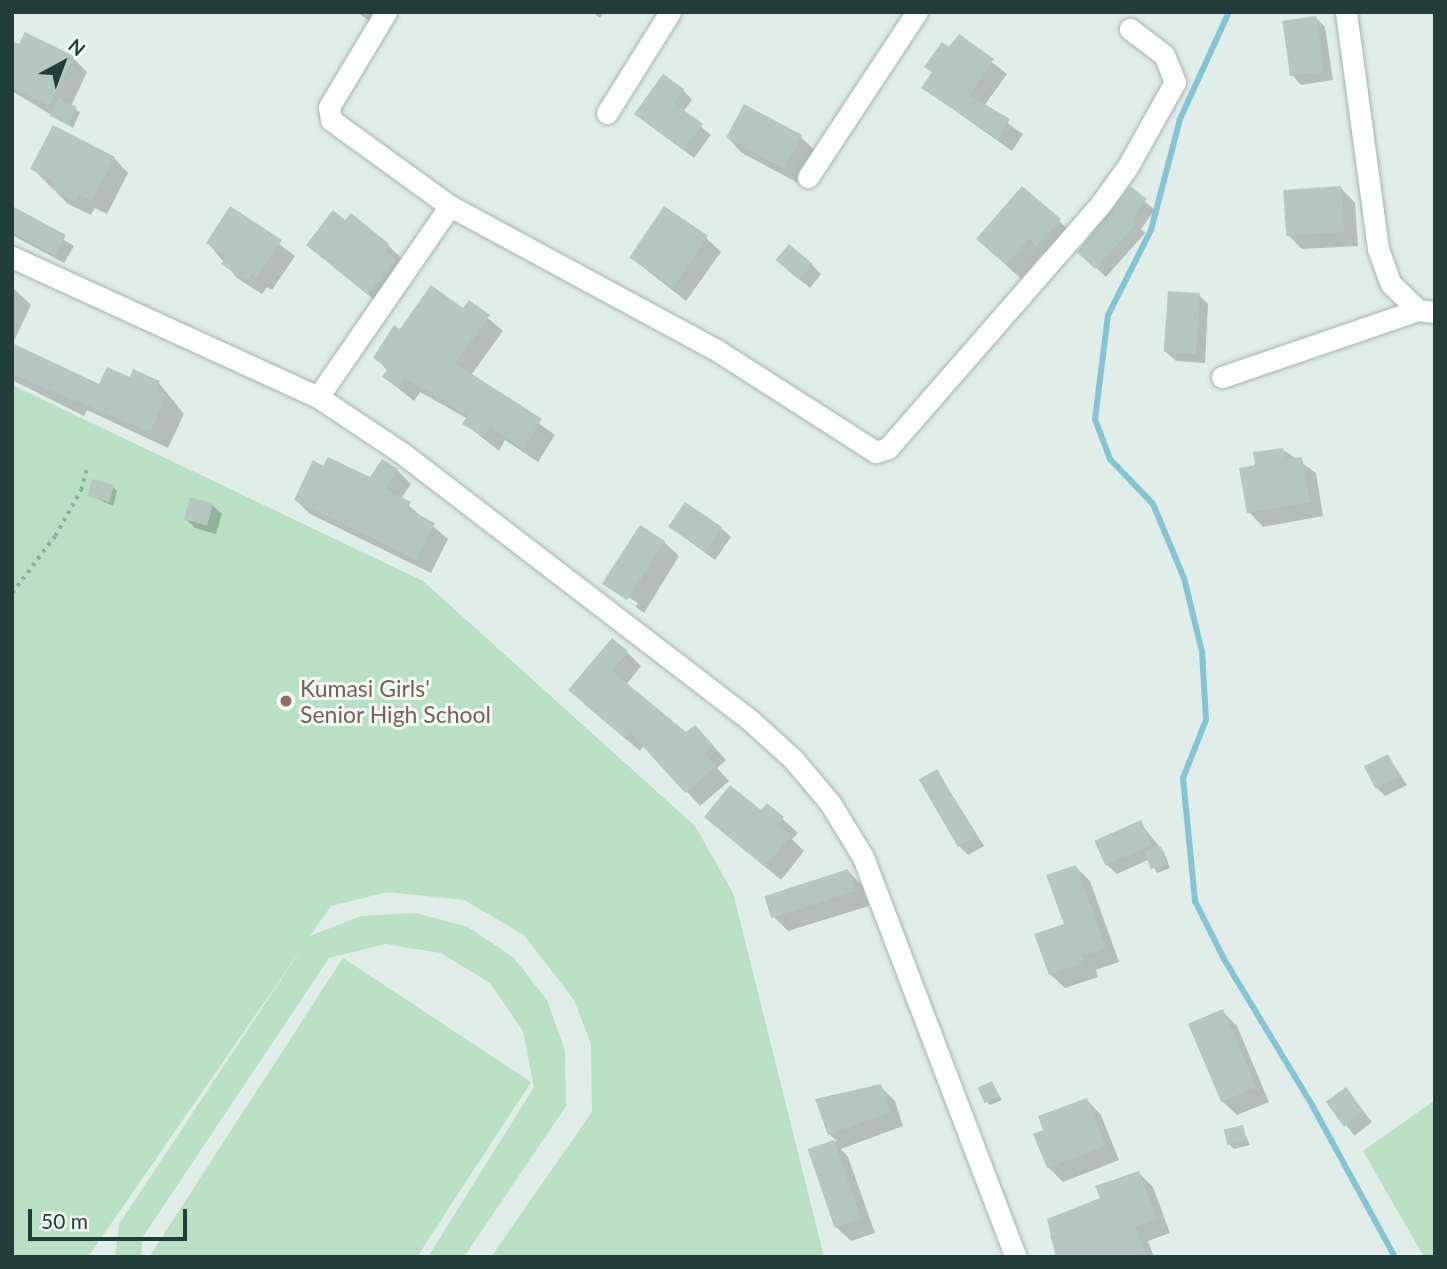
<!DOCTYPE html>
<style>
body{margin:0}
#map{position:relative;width:1447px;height:1269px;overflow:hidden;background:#e1ede8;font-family:Lato,sans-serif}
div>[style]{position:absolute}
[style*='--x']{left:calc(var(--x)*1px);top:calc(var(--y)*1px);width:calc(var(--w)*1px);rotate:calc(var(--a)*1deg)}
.green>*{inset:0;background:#b9dfc5}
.shadow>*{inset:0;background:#0003;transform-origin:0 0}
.stream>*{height:6px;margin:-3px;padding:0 3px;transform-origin:3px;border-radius:3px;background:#86c4d4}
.building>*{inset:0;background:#b6c7c1;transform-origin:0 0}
.path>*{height:3.5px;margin-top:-1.75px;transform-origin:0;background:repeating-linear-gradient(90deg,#80b2a5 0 3.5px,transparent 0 8.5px)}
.roads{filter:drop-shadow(0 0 2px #a4b5b0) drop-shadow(0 0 2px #a4b5b0)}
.minor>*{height:21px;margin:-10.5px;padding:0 10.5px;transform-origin:10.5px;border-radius:10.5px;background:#fff}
.dots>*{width:19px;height:19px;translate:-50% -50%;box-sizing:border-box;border:4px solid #f2f9f6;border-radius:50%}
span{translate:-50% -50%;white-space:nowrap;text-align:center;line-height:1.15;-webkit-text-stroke:6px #f2f9f6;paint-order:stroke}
.education-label{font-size:23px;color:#785e54}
.left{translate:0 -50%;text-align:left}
.frame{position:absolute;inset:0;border:14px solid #213e38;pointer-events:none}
.north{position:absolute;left:28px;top:28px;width:70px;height:70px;-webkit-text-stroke:5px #f2f9f6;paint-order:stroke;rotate:41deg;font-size:19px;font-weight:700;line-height:28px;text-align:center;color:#213e38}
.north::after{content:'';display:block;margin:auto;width:24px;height:32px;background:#213e38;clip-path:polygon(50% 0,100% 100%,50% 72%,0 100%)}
.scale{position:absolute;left:28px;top:1209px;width:159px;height:32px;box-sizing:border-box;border:4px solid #213e38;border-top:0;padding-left:9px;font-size:21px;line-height:24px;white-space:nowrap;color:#213e38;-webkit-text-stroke:5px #f2f9f6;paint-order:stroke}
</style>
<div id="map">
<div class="green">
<i style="clip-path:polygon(12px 385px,423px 581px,695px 826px,733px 893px,824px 1257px,491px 1257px,592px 1112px,591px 1044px,574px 1000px,524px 935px,464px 900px,387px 892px,331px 906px,310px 936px,361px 916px,415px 913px,468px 927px,513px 957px,547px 1000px,565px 1051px,566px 1106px,464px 1257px,428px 1257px,534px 1087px,523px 1031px,490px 983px,441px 953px,385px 944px,329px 958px,142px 1238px,141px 1257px,115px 1257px,119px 1224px,306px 942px,88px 1257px,12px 1257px)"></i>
<i style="clip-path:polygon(343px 958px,531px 1082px,417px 1257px,149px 1257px)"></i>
<i style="clip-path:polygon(1435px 1100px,1435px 1257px,1424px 1257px,1363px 1151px)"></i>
</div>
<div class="shadow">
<i style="clip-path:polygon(357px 12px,381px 12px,373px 24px)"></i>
<i style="clip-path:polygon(592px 12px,604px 12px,600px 18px)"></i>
<i style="clip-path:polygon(1315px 17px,1325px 27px,1333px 80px,1301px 85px,1292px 75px)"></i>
<i style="clip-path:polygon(25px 34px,73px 58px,87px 72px,71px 106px,80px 112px,73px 128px,12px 91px,12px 56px)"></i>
<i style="clip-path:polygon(959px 37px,1007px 74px,984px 106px,1023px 134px,1012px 151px,923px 88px,933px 73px,927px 67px)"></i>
<i style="clip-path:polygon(683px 90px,692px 100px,683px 112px,711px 135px,694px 158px,636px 114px)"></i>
<i style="clip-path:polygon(801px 137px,815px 151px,798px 183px,742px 153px,728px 138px)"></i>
<i style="clip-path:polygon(114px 158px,128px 173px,107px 214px,95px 208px,91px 215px,68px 204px,33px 169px)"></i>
<i style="clip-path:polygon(1341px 188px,1355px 203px,1358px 246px,1302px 249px,1287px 234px)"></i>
<i style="clip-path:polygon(1130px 189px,1155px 210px,1141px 229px,1145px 233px,1106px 277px,1079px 252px)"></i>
<i style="clip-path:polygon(12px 208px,74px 246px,64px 263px,12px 235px)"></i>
<i style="clip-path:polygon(231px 208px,295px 256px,272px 290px,267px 287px,262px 294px,237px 278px,208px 243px)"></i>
<i style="clip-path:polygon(1059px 221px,1074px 235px,1053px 259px,1044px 252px,1021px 279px,978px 239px)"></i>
<i style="clip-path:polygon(346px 223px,388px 245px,402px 259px,384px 308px,308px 245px)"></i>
<i style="clip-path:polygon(706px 238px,721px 252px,686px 301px,630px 257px)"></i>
<i style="clip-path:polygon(812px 265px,821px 274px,810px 288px,788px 270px)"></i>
<i style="clip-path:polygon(12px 287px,31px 305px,12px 345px,100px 386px,131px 379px,159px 383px,184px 414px,168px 448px,87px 410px,84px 416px,12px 380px)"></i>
<i style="clip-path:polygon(1199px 295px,1208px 304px,1205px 363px,1176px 361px,1166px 352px)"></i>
<i style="clip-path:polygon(469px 302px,503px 331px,471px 375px,555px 435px,538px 462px,505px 440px,499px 451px,465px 424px,468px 419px,420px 392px,414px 401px,384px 377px,388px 371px,375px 357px,400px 331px,464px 310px)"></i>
<i style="clip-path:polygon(1282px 449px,1316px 473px,1323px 516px,1263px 527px,1249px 512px,1257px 466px)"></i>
<i style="clip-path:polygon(324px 468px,371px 479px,397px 470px,411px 484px,401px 499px,448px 539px,431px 573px,310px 514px,296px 500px)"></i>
<i style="clip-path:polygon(113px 487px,117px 491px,113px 506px,89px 495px)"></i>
<i style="clip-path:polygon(212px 505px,222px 514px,216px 534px,195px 528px,186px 519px)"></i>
<i style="clip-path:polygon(670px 527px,721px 528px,731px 537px,715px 560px)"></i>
<i style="clip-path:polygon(evenodd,664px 542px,679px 556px,644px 613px,605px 584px,664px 542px,620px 592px,638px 603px,636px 606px,620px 596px,620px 592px)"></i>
<i style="clip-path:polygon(627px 652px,641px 666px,626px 685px,686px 735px,709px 741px,726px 760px,717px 768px,729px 781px,700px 806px,644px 745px,640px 751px,584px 704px)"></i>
<i style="clip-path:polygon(1388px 756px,1407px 785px,1385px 796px,1376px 787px)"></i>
<i style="clip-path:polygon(937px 771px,984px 846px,968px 855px,959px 846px)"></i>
<i style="clip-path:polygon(767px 805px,798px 833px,792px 839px,804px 851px,781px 880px,706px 817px,761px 813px)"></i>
<i style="clip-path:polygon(1140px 823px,1164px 852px,1170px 868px,1157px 873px,1150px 859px,1117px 874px,1107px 865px)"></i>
<i style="clip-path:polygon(1076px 867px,1090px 881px,1119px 962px,1096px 970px,1098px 977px,1065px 988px,1050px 974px,1066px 925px)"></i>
<i style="clip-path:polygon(848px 871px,862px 885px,869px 906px,788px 931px,773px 916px)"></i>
<i style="clip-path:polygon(1222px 1011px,1237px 1026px,1269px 1102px,1237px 1115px,1222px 1101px)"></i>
<i style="clip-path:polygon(992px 1083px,1002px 1100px,990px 1105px,986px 1101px)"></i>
<i style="clip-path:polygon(880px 1086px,895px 1101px,903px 1126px,841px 1149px,848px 1157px,875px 1233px,851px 1241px,836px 1227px,810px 1150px,837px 1141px,829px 1134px)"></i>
<i style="left:1346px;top:1089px;width:42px;height:22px;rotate:52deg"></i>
<i style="clip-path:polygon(1087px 1100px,1101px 1115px,1119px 1160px,1063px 1182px,1048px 1167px,1045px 1131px)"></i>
<i style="clip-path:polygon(1242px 1127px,1250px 1145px,1234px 1149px,1230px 1145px)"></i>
<i style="clip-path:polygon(1139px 1173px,1153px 1187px,1170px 1233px,1148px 1241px,1154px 1257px,1058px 1257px,1050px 1236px)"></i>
</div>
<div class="stream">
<i style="--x:1229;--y:12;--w:118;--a:114.6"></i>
<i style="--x:1180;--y:119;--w:115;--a:104.6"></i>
<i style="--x:1151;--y:230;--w:95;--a:116.8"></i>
<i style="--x:1108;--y:315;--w:105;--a:97.1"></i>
<i style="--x:1095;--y:419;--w:43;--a:69.4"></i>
<i style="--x:1110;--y:459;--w:62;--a:46.3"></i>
<i style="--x:1153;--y:504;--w:80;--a:67.3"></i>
<i style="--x:1184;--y:578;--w:76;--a:76.3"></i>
<i style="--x:1202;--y:652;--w:68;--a:86.6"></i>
<i style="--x:1206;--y:720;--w:62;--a:111.6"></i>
<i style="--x:1183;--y:778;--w:124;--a:84.4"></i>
<i style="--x:1195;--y:901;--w:65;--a:63.4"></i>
<i style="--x:1224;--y:959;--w:170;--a:58.9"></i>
<i style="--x:1312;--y:1105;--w:173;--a:61.4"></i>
</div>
<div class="building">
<i style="left:1316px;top:16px;width:56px;height:34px;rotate:82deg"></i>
<i style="clip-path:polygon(25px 32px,74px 56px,49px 106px,12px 88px,12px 41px,19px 44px)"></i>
<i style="clip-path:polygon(959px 34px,994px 59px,969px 95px,1010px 119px,998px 139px,921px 88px,932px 72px,924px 67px,942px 42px,949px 47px)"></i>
<i style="clip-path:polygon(663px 74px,684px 89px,674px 103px,703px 124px,683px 150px,634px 114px)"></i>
<i style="left:59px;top:98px;width:20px;height:20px;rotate:27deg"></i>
<i style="left:744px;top:104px;width:66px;height:38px;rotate:28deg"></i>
<i style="clip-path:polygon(53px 125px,115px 157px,92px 201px,80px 195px,76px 202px,52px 189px,55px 182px,30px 169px)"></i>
<i style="clip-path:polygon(1022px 186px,1061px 219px,1037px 246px,1029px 239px,1006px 265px,976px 239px)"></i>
<i style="clip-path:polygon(1130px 186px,1147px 199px,1132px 219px,1137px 223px,1095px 269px,1077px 252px)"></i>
<i style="left:1341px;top:186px;width:46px;height:58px;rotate:86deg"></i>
<i style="clip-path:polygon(12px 206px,66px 235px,55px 255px,12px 232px)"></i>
<i style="clip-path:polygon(230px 206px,282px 240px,257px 277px,252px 274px,247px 281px,221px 264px,226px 256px,206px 243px)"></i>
<i style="left:664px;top:206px;width:53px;height:62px;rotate:34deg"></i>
<i style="clip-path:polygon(333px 210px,345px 220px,351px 213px,389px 244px,384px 250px,396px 260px,368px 295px,306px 245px)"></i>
<i style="left:789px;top:244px;width:31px;height:21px;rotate:40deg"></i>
<i style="clip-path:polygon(431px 285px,463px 308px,469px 300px,490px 315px,455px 363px,542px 419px,523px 449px,490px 427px,484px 437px,462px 424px,468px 415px,405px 378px,399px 388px,382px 377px,388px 368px,373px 358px,394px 325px,400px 329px)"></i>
<i style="left:1168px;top:291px;width:32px;height:61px;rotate:4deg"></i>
<i style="clip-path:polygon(12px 343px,99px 384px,107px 367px,130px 377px,133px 369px,160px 381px,156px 390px,167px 395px,150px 432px,12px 374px)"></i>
<i style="clip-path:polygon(1283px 448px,1285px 460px,1302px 457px,1310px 502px,1247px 513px,1239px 468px,1255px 465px,1253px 452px)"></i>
<i style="clip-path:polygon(328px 457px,370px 477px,382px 459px,398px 469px,385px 489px,411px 502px,407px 509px,435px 523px,417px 560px,294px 500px,313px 460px,323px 466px)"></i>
<i style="left:92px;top:479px;width:23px;height:18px;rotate:15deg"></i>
<i style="left:190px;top:497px;width:24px;height:23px;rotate:15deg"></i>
<i style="left:685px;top:502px;width:45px;height:30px;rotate:34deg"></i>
<i style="left:640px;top:525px;width:30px;height:70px;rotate:33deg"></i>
<i style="clip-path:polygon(612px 638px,628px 651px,612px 671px,686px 732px,695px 725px,713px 745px,704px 753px,716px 766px,685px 793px,630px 732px,625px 738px,568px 690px)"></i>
<i style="left:1388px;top:754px;width:25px;height:27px;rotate:63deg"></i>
<i style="left:937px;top:769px;width:78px;height:21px;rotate:60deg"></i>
<i style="clip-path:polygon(730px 785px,761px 810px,767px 803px,784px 817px,778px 825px,791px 835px,765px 867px,704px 817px)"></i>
<i style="left:1141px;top:820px;width:27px;height:51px;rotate:66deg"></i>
<i style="left:1161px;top:846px;width:19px;height:17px;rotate:72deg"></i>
<i style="clip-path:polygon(1076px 865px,1106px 948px,1082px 956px,1084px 962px,1049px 975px,1034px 934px,1064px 924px,1046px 875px)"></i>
<i style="left:848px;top:869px;width:23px;height:88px;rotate:72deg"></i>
<i style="left:1223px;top:1009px;width:85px;height:38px;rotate:67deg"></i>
<i style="left:992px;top:1081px;width:17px;height:16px;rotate:65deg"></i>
<i style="clip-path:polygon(881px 1084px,890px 1112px,828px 1135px,815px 1099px)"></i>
<i style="left:1346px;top:1087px;width:31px;height:25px;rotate:54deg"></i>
<i style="clip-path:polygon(1087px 1098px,1106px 1146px,1047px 1168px,1033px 1134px,1043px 1130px,1038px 1116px)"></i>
<i style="left:1243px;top:1125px;width:16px;height:20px;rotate:76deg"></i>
<i style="left:834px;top:1140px;width:83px;height:28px;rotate:71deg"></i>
<i style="clip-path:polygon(1139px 1171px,1157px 1219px,1135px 1227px,1147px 1257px,1056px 1257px,1047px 1219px,1100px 1198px,1095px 1186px)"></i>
</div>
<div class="path">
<i style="--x:12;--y:593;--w:71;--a:-53"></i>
<i style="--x:55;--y:536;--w:53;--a:-60.5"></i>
<i style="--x:81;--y:490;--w:24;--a:-75"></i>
</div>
<div class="roads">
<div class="minor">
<i style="--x:386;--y:12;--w:111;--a:121"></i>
<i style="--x:329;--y:107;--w:13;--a:81"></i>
<i style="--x:331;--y:120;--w:147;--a:35.9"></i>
<i style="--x:450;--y:206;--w:305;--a:28.4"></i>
<i style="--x:718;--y:351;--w:188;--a:32.6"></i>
<i style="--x:876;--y:452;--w:13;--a:-18"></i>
<i style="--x:888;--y:448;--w:322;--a:-48.9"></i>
<i style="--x:1100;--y:205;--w:48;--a:-54.3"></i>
<i style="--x:1128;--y:166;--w:96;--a:-60.8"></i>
<i style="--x:1175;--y:82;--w:29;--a:-112"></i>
<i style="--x:1164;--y:55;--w:43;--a:-142.6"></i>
<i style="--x:1346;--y:12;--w:239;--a:82.3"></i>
<i style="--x:1378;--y:249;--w:37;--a:70"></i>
<i style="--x:1391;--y:284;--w:37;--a:44"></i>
<i style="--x:607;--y:113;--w:119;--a:-58"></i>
<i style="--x:808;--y:177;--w:198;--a:-56.6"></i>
<i style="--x:12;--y:257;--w:337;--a:24.6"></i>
<i style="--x:318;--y:397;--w:101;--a:33.7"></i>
<i style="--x:402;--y:453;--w:440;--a:37.5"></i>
<i style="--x:751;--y:721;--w:57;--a:42.1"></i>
<i style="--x:793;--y:759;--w:57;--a:49.9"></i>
<i style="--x:830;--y:803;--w:63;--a:58.6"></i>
<i style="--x:863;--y:857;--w:428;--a:69.1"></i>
<i style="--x:1222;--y:377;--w:207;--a:-18.9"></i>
<i style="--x:1418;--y:310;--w:17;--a:7"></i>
<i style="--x:318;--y:397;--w:232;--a:-55.4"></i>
</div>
</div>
<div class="dots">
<i style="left:286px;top:701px;background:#8d6e63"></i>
</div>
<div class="education-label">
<span class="left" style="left:300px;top:701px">Kumasi Girls'<br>Senior High School</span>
</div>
<div class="frame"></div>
<div class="north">N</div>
<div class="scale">50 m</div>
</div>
